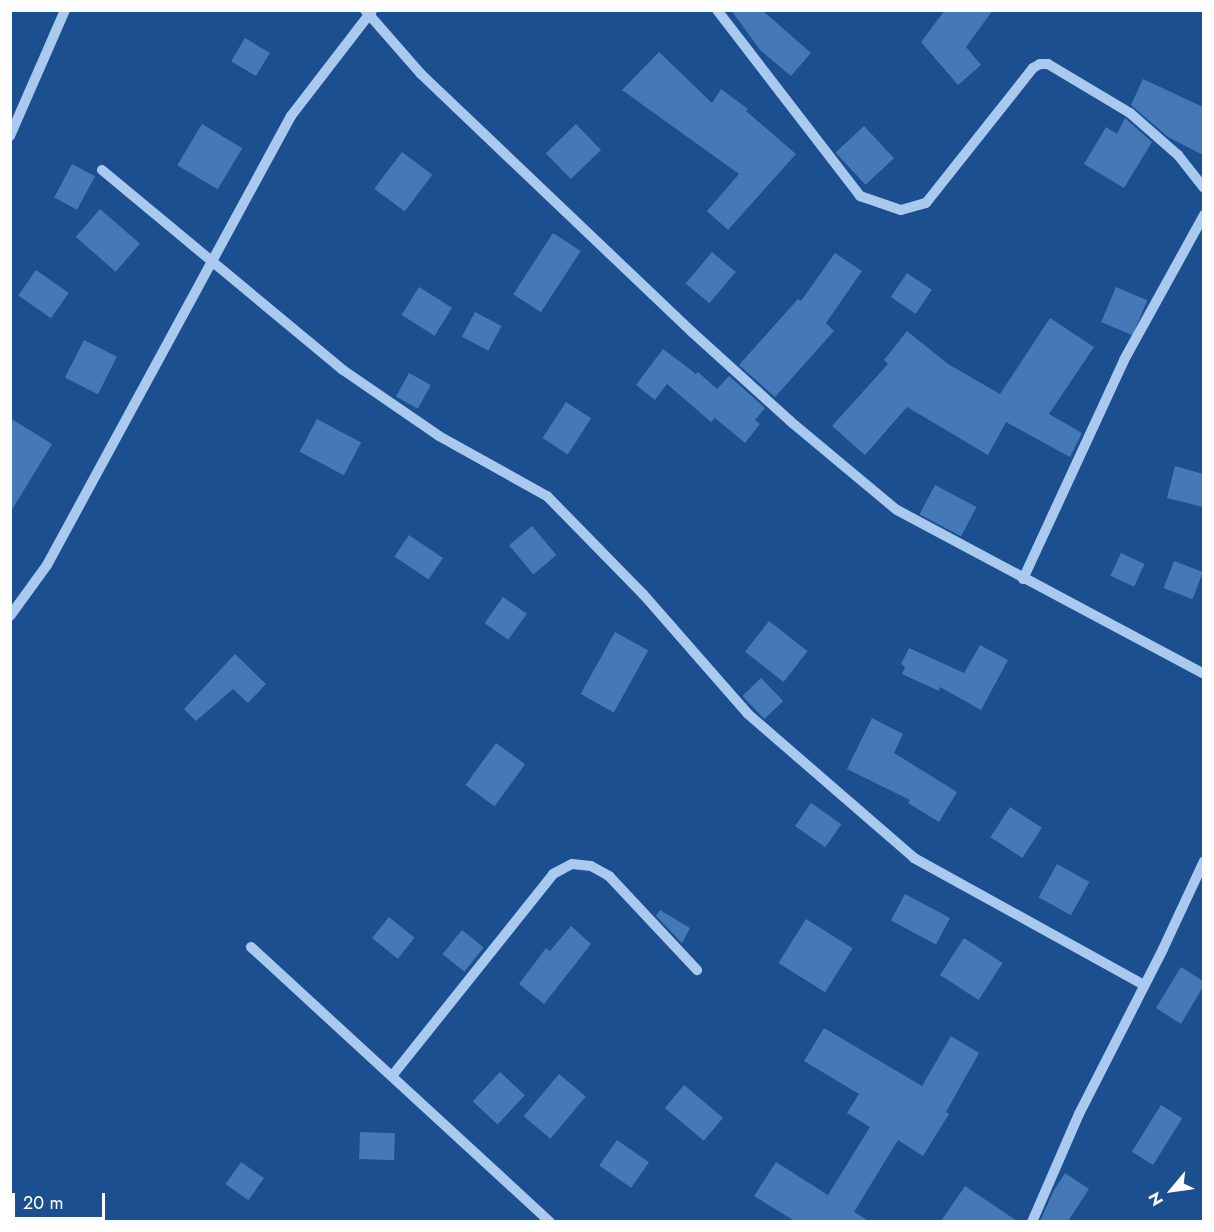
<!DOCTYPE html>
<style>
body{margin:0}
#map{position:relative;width:1214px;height:1232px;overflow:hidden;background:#1b4f8f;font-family:Jost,sans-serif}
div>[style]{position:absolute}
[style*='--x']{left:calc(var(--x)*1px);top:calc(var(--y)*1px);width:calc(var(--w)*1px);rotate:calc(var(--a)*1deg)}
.building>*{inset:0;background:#4478b7;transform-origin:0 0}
.minor>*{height:10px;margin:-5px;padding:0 5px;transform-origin:5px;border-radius:5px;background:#a9c9ee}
span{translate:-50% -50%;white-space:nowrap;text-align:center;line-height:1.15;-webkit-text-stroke:4.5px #1b4f8f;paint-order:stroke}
.frame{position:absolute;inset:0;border:12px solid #fff;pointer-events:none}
.north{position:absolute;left:1142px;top:1160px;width:60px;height:60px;-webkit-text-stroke:4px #1b4f8f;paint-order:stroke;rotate:241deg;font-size:16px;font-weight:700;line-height:24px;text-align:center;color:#fff}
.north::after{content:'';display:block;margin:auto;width:21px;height:27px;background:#fff;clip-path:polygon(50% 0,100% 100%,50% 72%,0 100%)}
.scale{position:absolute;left:12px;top:1193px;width:93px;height:27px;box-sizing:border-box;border:3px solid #fff;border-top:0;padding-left:8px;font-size:18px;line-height:21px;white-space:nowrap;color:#fff;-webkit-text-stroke:4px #1b4f8f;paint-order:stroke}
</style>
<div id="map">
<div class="building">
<i style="clip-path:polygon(731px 10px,762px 10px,811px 53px,791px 76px,760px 50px)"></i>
<i style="clip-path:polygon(945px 10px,993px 10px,966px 47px,981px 65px,958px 85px,921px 42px)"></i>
<i style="left:245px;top:38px;width:29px;height:27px;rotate:31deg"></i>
<i style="clip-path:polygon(659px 52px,712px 103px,721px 89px,748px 109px,746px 111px,796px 154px,728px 230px,707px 211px,739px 174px,622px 90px)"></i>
<i style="clip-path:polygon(1143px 79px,1203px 107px,1203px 155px,1168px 137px,1131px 105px)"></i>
<i style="clip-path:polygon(1125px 118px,1152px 142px,1124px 188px,1084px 164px,1106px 127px,1117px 134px)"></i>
<i style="left:202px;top:124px;width:47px;height:48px;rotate:31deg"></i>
<i style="left:576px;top:124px;width:36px;height:42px;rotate:46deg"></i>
<i style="left:864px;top:126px;width:44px;height:39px;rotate:47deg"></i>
<i style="left:402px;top:152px;width:38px;height:46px;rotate:37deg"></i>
<i style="left:72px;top:164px;width:26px;height:38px;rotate:28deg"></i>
<i style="left:100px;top:209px;width:53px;height:37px;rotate:41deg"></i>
<i style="left:553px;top:233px;width:33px;height:73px;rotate:33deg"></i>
<i style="left:712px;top:252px;width:31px;height:41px;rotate:40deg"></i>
<i style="clip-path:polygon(835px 253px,862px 271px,826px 323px,834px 331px,775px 397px,739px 365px,798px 299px,801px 301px)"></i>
<i style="left:36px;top:270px;width:40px;height:31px;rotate:35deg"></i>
<i style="left:907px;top:273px;width:30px;height:29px;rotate:34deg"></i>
<i style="left:419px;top:287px;width:39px;height:33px;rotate:32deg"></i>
<i style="left:1116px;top:287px;width:34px;height:38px;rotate:23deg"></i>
<i style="left:475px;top:312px;width:30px;height:28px;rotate:28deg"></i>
<i style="clip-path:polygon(1050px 318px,1094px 347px,1049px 414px,1082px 433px,1070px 457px,1006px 422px,988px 455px,907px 407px,865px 455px,832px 426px,888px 364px,884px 360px,907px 331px,948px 364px,1000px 394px)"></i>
<i style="left:84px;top:340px;width:37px;height:42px;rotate:27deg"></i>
<i style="clip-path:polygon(663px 349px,696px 374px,698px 372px,717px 389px,729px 376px,765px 408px,755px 420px,760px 424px,745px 443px,715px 418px,711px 422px,667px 384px,655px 400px,636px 385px)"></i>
<i style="left:409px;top:373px;width:25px;height:27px;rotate:29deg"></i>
<i style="left:566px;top:402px;width:30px;height:43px;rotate:33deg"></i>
<i style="clip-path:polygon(10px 418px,52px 444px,10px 513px)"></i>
<i style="left:317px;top:419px;width:50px;height:37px;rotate:28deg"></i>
<i style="clip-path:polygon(1175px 466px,1203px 474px,1203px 507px,1167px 498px)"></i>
<i style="left:935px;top:485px;width:47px;height:33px;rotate:28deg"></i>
<i style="left:532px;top:526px;width:38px;height:30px;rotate:50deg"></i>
<i style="left:409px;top:535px;width:41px;height:26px;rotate:34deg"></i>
<i style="left:1121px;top:553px;width:26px;height:25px;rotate:25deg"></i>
<i style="left:1174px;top:561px;width:31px;height:29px;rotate:21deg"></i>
<i style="left:503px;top:597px;width:29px;height:32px;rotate:35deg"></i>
<i style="left:769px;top:621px;width:49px;height:39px;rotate:38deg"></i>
<i style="left:615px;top:632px;width:38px;height:71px;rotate:29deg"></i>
<i style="clip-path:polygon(980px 645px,1008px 660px,981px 710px,940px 687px,939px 691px,902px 674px,905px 667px,901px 664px,909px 648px,964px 673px)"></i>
<i style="clip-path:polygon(235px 654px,266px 684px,248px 703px,233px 689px,196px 721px,184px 709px)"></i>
<i style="left:761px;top:678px;width:32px;height:26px;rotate:46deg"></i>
<i style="clip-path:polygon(872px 718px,903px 734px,894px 753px,957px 792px,939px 822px,908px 803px,910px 800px,847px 769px)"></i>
<i style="left:496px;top:743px;width:36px;height:52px;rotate:36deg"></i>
<i style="left:811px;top:803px;width:37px;height:28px;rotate:35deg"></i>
<i style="left:1010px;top:807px;width:38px;height:36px;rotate:33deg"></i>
<i style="left:1057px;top:864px;width:37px;height:38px;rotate:29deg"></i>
<i style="left:905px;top:894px;width:51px;height:30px;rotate:28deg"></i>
<i style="clip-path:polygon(660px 910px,690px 928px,682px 943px,656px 916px)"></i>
<i style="left:389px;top:917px;width:33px;height:27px;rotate:39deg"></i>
<i style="left:806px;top:919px;width:55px;height:52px;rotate:32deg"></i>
<i style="clip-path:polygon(571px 926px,591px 944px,544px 1004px,519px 984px,546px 948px,550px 951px)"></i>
<i style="left:462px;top:930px;width:28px;height:31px;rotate:39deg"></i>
<i style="left:964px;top:938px;width:46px;height:44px;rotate:33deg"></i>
<i style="clip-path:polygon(1181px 967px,1203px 981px,1203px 987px,1181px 1024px,1156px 1008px)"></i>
<i style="clip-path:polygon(824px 1028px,922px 1086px,951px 1036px,979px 1053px,946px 1112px,949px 1114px,923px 1156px,898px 1140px,854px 1212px,869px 1221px,795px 1221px,754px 1196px,776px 1162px,828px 1195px,870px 1127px,847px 1113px,859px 1094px,804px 1061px)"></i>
<i style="left:500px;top:1072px;width:34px;height:40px;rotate:43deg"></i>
<i style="left:559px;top:1074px;width:35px;height:55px;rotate:40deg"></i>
<i style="left:684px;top:1085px;width:51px;height:30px;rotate:40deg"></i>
<i style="left:1161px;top:1105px;width:25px;height:55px;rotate:32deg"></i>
<i style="left:360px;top:1132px;width:35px;height:27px;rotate:2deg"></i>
<i style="left:617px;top:1140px;width:39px;height:31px;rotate:35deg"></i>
<i style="left:241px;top:1162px;width:28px;height:27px;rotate:35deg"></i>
<i style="clip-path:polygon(1065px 1173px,1089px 1189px,1068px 1221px,1040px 1221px,1054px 1190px)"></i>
<i style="clip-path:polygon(965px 1186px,1017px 1221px,941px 1221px)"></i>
</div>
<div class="minor">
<i style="--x:365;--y:10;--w:85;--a:48.8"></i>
<i style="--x:421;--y:74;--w:374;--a:43.6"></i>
<i style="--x:692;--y:332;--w:132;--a:42.2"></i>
<i style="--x:790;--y:421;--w:139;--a:39.8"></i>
<i style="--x:897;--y:510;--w:348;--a:28.1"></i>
<i style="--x:717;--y:10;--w:235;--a:52.4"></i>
<i style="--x:860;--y:196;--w:43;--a:18.9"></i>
<i style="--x:901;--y:210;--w:26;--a:-16"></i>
<i style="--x:926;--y:203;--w:172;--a:-51.6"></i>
<i style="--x:1033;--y:68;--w:8;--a:-30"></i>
<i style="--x:1040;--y:64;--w:8;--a:0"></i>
<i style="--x:1048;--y:64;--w:96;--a:30.9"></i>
<i style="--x:1130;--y:113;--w:64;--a:41.2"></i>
<i style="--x:1178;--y:155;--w:42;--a:51.8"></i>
<i style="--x:10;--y:136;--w:137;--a:-66.4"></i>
<i style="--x:102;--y:170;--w:313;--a:39.7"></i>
<i style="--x:343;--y:370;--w:116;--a:34.5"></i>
<i style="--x:439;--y:436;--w:124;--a:29.1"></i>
<i style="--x:547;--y:496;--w:137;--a:45.6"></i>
<i style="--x:643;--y:594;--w:159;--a:48.8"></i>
<i style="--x:748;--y:714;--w:220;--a:40.9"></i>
<i style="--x:914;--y:858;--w:263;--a:28.9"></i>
<i style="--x:1023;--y:579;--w:241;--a:-65.2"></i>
<i style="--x:1124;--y:360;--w:166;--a:-61.1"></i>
<i style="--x:10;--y:616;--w:63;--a:-54"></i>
<i style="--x:47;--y:565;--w:511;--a:-61.48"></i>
<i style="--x:291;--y:116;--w:133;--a:-52.4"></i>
<i style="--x:251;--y:947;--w:406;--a:42.6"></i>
<i style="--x:392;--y:1076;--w:258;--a:-51.4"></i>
<i style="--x:553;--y:874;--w:21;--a:-28"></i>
<i style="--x:572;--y:864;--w:19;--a:6"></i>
<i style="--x:591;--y:866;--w:21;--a:29"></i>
<i style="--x:609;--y:876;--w:129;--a:46.9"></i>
<i style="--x:1032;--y:1222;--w:118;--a:-66.5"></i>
<i style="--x:1079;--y:1114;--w:185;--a:-63"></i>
<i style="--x:1163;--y:949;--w:97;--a:-65"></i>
</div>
<div class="frame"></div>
<div class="north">N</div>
<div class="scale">20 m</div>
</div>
